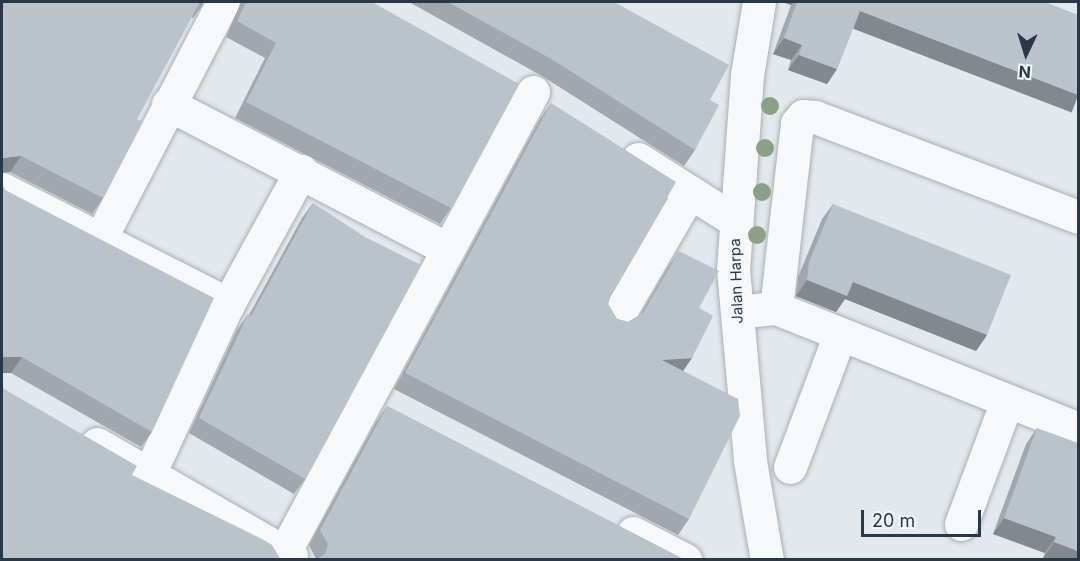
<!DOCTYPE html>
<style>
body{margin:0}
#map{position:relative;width:1080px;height:561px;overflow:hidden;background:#e3e8ec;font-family:Inter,sans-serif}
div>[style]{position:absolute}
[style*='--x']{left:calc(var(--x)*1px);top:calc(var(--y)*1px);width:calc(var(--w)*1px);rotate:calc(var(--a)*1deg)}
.roads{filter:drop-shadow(0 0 2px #a7b0b7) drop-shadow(0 0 2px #a7b0b7)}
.street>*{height:33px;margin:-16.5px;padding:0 16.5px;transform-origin:16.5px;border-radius:16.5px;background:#f6f8fa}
.trees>*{width:18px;height:18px;margin:-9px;border-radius:50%;background:#8c9f87}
.wall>*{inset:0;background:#a0a7af}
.shaded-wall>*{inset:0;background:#82888e;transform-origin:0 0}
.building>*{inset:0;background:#bac2cb}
span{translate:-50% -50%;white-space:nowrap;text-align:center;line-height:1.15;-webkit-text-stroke:4.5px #f3f7f9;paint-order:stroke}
.street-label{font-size:15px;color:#293847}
.frame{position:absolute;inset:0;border:3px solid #293847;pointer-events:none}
.north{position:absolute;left:996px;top:24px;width:60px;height:60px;-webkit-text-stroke:4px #f3f7f9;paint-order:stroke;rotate:184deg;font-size:16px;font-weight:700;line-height:24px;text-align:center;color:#293847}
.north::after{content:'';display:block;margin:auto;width:21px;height:27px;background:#293847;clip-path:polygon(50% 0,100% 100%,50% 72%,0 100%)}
.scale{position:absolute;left:861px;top:510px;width:120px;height:27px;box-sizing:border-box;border:3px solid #293847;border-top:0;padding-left:8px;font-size:18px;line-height:21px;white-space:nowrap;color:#293847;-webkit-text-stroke:4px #f3f7f9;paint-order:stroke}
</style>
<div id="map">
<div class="roads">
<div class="street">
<i style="--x:759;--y:2;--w:74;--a:99.3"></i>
<i style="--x:747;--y:75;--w:195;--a:94.1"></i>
<i style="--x:733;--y:269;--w:193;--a:84.9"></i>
<i style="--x:750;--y:461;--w:100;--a:80.3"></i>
<i style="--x:168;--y:104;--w:315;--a:27.4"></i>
<i style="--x:638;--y:159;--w:114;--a:32.4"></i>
<i style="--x:2;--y:189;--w:254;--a:27"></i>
<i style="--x:101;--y:237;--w:265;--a:-62.6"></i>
<i style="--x:776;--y:308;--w:186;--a:-83.5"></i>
<i style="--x:797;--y:123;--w:9;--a:-49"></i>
<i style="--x:803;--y:116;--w:12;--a:5"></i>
<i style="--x:815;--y:117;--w:281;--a:20.8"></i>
<i style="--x:756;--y:310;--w:20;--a:-6"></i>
<i style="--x:776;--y:308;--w:325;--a:21.8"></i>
<i style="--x:616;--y:319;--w:147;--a:-59.8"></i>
<i style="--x:97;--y:444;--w:224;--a:30"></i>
<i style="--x:790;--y:467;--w:142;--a:-69.4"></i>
<i style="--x:149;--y:474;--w:187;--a:-65.1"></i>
<i style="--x:228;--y:304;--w:152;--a:-61.2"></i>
<i style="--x:961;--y:524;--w:131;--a:-69.5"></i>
<i style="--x:633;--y:533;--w:59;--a:27.4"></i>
<i style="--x:280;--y:560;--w:532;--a:-61.6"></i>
</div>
</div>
<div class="trees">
<i style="left:770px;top:106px"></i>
<i style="left:765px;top:148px"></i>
<i style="left:762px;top:192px"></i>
<i style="left:757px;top:235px"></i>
</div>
<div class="wall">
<i style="clip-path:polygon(2px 2px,205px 2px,193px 18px,191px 17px,137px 119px,103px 198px,92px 214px,10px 172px)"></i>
<i style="clip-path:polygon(241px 2px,372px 2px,451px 208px,440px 224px,235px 118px,265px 58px,226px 37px)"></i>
<i style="clip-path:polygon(409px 2px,614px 2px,710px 100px,695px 150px,684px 166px,542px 76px)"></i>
<i style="clip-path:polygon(783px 2px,1045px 2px,853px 28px,837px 69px,827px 84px,788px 70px,791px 60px,773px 54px,791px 5px)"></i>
<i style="clip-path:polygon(551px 103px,611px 294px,608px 304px,617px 319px,628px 322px,640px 315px,668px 267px,679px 251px,699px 308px,683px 371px,689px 519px,678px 535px,394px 389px,540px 119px)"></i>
<i style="clip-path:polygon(2px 185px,152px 432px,141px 447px,11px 373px,2px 373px)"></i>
<i style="clip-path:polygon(313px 203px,305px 479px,294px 494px,189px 433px,237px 330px,248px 314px,249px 315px,302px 218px)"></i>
<i style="clip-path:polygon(833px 204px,987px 335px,976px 351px,845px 299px,836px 312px,796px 296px,798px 277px,822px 219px)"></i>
<i style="clip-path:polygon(387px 406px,685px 560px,316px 559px,309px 545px,376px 422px)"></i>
<i style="clip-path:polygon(1037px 428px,1078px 560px,1049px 560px,1043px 558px,1045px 553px,993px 534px,1026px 444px)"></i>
</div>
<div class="shaded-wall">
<i style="clip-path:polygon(783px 2px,793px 2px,791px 5px)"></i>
<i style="left:860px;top:11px;width:234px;height:19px;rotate:21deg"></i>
<i style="clip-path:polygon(784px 38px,802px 45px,791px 60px,773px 54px)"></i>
<i style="clip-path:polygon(799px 55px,837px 69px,827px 84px,788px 70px)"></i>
<i style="clip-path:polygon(21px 156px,10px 172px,2px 173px,2px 158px)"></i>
<i style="clip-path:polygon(807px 280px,853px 282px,987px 335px,976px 351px,845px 299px,836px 312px,796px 296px)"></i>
<i style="clip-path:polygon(3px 357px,22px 357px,11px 373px,2px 373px,2px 360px)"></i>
<i style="clip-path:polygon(692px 358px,681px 374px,662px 360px)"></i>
<i style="clip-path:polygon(1004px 518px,1056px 537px,1045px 553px,993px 534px)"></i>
<i style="clip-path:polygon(1054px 542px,1078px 551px,1078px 560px,1049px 560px,1043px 558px)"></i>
</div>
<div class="building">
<i style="clip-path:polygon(2px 2px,200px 2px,137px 119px,143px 122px,103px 198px,21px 156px,2px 158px,2px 160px)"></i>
<i style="clip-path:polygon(246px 2px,372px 2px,519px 84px,451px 208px,246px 102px,276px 43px,237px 21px)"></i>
<i style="clip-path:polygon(448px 2px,614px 2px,729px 65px,710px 100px,719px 105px,695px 150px,553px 60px)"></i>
<i style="clip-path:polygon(797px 2px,1045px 2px,1078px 15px,1078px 95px,860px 11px,837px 69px,799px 55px,802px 45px,784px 38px)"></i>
<i style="clip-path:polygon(551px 103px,676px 182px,611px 294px,608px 304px,617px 319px,628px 322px,643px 313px,679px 251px,719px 271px,699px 308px,713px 316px,692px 358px,662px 360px,738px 399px,740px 416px,689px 519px,405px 373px)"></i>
<i style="clip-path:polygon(2px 185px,5px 190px,214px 298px,152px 432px,22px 357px,3px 357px,2px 361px)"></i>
<i style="clip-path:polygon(313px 203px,365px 237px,421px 265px,305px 479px,199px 418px,248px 314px,251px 316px)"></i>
<i style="clip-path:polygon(833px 204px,1011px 275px,987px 335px,853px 282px,847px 296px,807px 280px,809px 262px)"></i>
<i style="clip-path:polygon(2px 386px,4px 389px,137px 466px,132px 475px,262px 539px,272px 545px,281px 560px,2px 560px)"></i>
<i style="clip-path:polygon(387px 406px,685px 560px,315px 560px,325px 554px,328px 544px,320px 530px)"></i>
<i style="clip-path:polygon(1037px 428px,1078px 443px,1078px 551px,1054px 542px,1056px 537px,1004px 518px)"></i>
</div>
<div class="street-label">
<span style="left:736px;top:281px;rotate:-92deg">Jalan Harpa</span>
</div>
<div class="frame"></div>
<div class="north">N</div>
<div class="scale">20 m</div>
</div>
